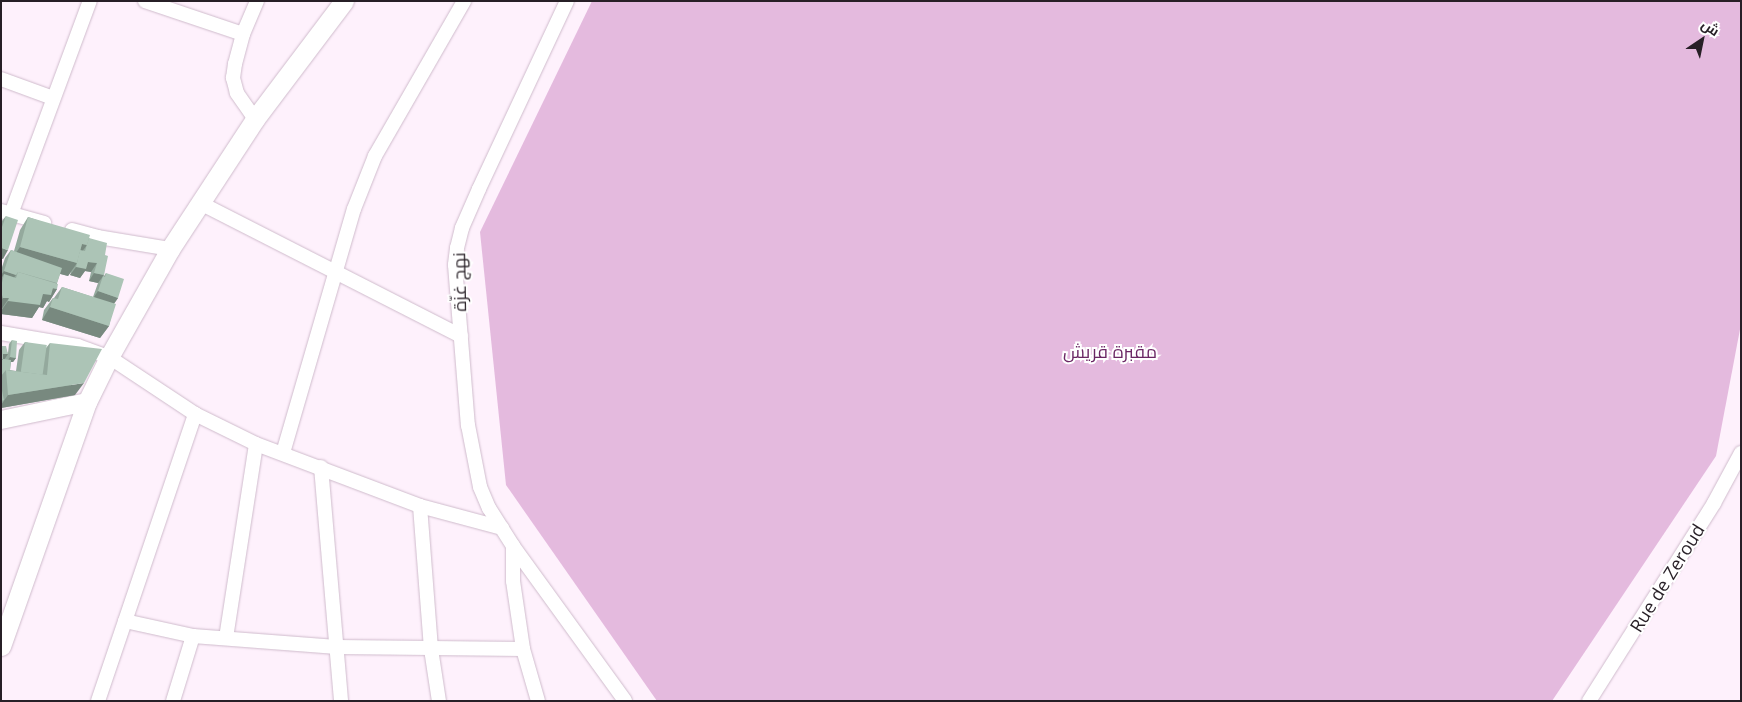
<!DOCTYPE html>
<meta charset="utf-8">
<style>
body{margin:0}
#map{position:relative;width:1742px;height:702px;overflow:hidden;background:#fef1fc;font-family:"Open Sans",Cairo,sans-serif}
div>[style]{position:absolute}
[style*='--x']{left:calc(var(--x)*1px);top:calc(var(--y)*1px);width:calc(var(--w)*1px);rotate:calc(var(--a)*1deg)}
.green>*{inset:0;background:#e4bade}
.roads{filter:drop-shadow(0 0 1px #cfbbcc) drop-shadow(0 0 1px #cfbbcc)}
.minor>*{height:14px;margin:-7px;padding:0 7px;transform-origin:7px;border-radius:7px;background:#fff}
.tertiary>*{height:18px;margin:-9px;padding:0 9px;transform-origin:9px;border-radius:9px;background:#fff}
.secondary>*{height:19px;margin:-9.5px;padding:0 9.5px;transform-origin:9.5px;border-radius:9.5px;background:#fff}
.wall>*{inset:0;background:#94a99d}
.shaded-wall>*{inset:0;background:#78897f}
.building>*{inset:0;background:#acc4b6;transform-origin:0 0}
span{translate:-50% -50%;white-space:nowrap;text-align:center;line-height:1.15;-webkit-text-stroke:4px #fff;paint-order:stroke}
.street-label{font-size:18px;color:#271f26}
.park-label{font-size:18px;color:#6a2664}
.frame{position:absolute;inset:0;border:2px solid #271f26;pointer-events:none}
.north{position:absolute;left:1677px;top:15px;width:50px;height:50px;-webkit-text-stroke:4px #fff;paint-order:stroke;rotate:34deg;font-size:14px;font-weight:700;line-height:20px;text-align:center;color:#271f26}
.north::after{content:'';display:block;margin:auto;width:18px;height:22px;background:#271f26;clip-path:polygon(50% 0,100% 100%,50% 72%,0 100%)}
</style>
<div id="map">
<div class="green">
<i style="clip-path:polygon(592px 1px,1741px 1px,1741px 324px,1716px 456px,1552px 701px,657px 701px,506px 485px,480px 232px)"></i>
</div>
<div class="roads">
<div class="minor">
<i style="--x:145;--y:1;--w:103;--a:18.6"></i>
<i style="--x:567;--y:1;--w:208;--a:115.1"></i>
<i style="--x:479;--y:189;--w:43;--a:113.6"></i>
<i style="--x:462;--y:228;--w:21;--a:104"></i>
<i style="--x:457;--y:248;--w:17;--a:97"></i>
<i style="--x:455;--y:265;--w:161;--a:85.4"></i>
<i style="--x:468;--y:425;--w:63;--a:79"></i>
<i style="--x:480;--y:487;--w:23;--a:67"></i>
<i style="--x:489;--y:508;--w:45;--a:57.7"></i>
<i style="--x:513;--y:546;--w:191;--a:54.1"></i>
<i style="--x:1;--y:79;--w:55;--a:20.1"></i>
<i style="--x:255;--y:119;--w:32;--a:-125"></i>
<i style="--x:237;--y:93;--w:16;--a:-105"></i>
<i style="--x:233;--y:78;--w:14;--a:-82"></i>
<i style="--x:235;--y:64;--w:31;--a:-75"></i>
<i style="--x:243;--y:34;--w:36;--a:-67"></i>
<i style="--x:200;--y:203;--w:293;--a:27"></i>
<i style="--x:1;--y:211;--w:45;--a:15.6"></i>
<i style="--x:11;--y:214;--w:227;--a:-69.7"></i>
<i style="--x:72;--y:230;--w:27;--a:15"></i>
<i style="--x:98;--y:237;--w:73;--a:9.5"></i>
<i style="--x:1;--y:333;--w:78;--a:9.6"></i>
<i style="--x:78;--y:346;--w:33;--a:20"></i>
<i style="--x:109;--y:357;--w:103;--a:33.5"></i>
<i style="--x:195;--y:414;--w:68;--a:26.2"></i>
<i style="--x:256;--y:444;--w:175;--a:20.7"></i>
<i style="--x:420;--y:506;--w:85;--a:15"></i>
<i style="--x:283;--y:453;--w:254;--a:-73.8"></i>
<i style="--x:354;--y:209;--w:57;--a:-68.4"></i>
<i style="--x:375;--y:156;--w:179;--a:-60.1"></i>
<i style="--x:321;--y:467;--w:235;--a:85.1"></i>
<i style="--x:420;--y:506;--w:143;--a:85.6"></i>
<i style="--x:431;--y:649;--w:53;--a:81.3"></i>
<i style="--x:513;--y:546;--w:35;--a:90"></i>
<i style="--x:513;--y:581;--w:69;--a:81.6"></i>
<i style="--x:523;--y:649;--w:54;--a:73.9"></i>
<i style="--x:125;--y:621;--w:70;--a:12.4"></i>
<i style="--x:193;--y:636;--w:144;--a:4.4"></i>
<i style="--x:337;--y:647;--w:186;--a:0.6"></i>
<i style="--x:226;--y:638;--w:196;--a:-81.2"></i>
<i style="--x:98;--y:701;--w:303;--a:-71.3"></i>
<i style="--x:173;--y:701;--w:68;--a:-72.9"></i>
<i style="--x:1589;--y:701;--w:234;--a:-57.7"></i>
<i style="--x:1714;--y:503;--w:57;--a:-61.6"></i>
</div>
<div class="tertiary">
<i style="--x:1;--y:420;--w:88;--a:-11.8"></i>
</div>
<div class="secondary">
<i style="--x:1;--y:646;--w:259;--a:-70.6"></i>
<i style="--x:87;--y:402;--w:50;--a:-63.9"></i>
<i style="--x:109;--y:357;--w:124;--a:-60.5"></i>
<i style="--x:170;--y:249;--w:155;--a:-56.8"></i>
<i style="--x:255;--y:119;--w:148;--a:-53"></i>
</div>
</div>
<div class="wall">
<i style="clip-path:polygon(6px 216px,3px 259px,1px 258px,1px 222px)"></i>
<i style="clip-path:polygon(28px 217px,89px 238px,105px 255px,104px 275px,103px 276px,104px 276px,106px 273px,118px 298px,114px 304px,109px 326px,100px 338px,42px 320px,44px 310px,53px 298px,54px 298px,62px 287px,93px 297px,98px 283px,89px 281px,91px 272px,85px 271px,80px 278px,70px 275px,71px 272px,68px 276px,60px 274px,57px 283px,57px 289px,49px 302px,47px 301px,43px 308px,39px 307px,32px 318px,1px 314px,1px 270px,5px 258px,11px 250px,14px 251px,20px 230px)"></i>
<i style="clip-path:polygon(12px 340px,16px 358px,13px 362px,11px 362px,10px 370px,16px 371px,19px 350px,25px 342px,46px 348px,50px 343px,75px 395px,1px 408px,1px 346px,8px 353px,9px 344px)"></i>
</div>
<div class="shaded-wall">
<i style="clip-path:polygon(82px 244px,87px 245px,78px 257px)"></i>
<i style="clip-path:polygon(20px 247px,77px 263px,68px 276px,11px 260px)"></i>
<i style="clip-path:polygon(1px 248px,8px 250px,3px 259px,1px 258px)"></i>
<i style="clip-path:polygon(88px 262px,97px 263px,91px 272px,85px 271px,80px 278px,70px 275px,76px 267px)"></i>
<i style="clip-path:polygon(4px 271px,16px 275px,10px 283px,4px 274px,1px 279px,1px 275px)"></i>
<i style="clip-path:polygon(94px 273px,104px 275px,98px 283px,89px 281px)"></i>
<i style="clip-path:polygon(12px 284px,57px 289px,49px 302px,47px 301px,43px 308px,39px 307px,32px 318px,1px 314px,1px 311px,8px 301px,43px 294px)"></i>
<i style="clip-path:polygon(98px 291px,118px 298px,112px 306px,92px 300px)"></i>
<i style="clip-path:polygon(3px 298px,9px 298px,1px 310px,1px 300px)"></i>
<i style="clip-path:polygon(50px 307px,109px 326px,100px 338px,42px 320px)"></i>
<i style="clip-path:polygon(3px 354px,8px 354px,2px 363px,1px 363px,1px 357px)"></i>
<i style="clip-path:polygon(10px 357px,16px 358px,13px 362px,7px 362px)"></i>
<i style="clip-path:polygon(84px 383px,75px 395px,1px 408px,1px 405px,8px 395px)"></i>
</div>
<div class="building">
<i style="clip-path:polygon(6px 216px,18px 220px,8px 250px,1px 248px,1px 227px,2px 227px)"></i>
<i style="clip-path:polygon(28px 217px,90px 235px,87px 245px,82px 244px,77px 263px,20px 247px)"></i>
<i style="clip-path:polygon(89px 238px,107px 243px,105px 255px,108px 256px,104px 275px,94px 273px,97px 263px,88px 262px,86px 269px,76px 267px,80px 250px,85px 251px)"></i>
<i style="clip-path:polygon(11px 250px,62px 268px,57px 283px,18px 272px,16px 275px,4px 271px)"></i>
<i style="clip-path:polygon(18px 272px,58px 284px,57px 289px,53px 288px,51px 295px,43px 294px,40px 305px,8px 301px,9px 298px,3px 298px,1px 292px,1px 287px,4px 274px,16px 278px)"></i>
<i style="clip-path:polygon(106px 273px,124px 279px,118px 298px,98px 291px,103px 276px,105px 277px)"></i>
<i style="clip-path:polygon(62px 287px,116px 304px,109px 326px,50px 307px,53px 298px,58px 299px)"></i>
<i style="clip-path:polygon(12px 340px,17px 341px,16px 358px,10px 357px)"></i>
<i style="left:25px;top:342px;width:22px;height:30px;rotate:8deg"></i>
<i style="clip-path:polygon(50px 343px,102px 349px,84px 383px,8px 395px,6px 370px,47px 375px)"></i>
<i style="clip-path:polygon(1px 346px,6px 346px,8px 354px,3px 354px,3px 359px,1px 359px)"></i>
<i style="clip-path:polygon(3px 359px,11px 360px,10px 370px,6px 370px,1px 376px,1px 361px)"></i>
<i style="clip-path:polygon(1px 386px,4px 400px,1px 401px)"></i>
</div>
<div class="street-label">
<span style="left:459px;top:282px;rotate:-91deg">نهج غزّة</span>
<span style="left:1667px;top:578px;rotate:-58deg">Rue de Zeroud</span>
</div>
<div class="park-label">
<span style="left:1110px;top:351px">مقبرة قريش</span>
</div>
<div class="frame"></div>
<div class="north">ش</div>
</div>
